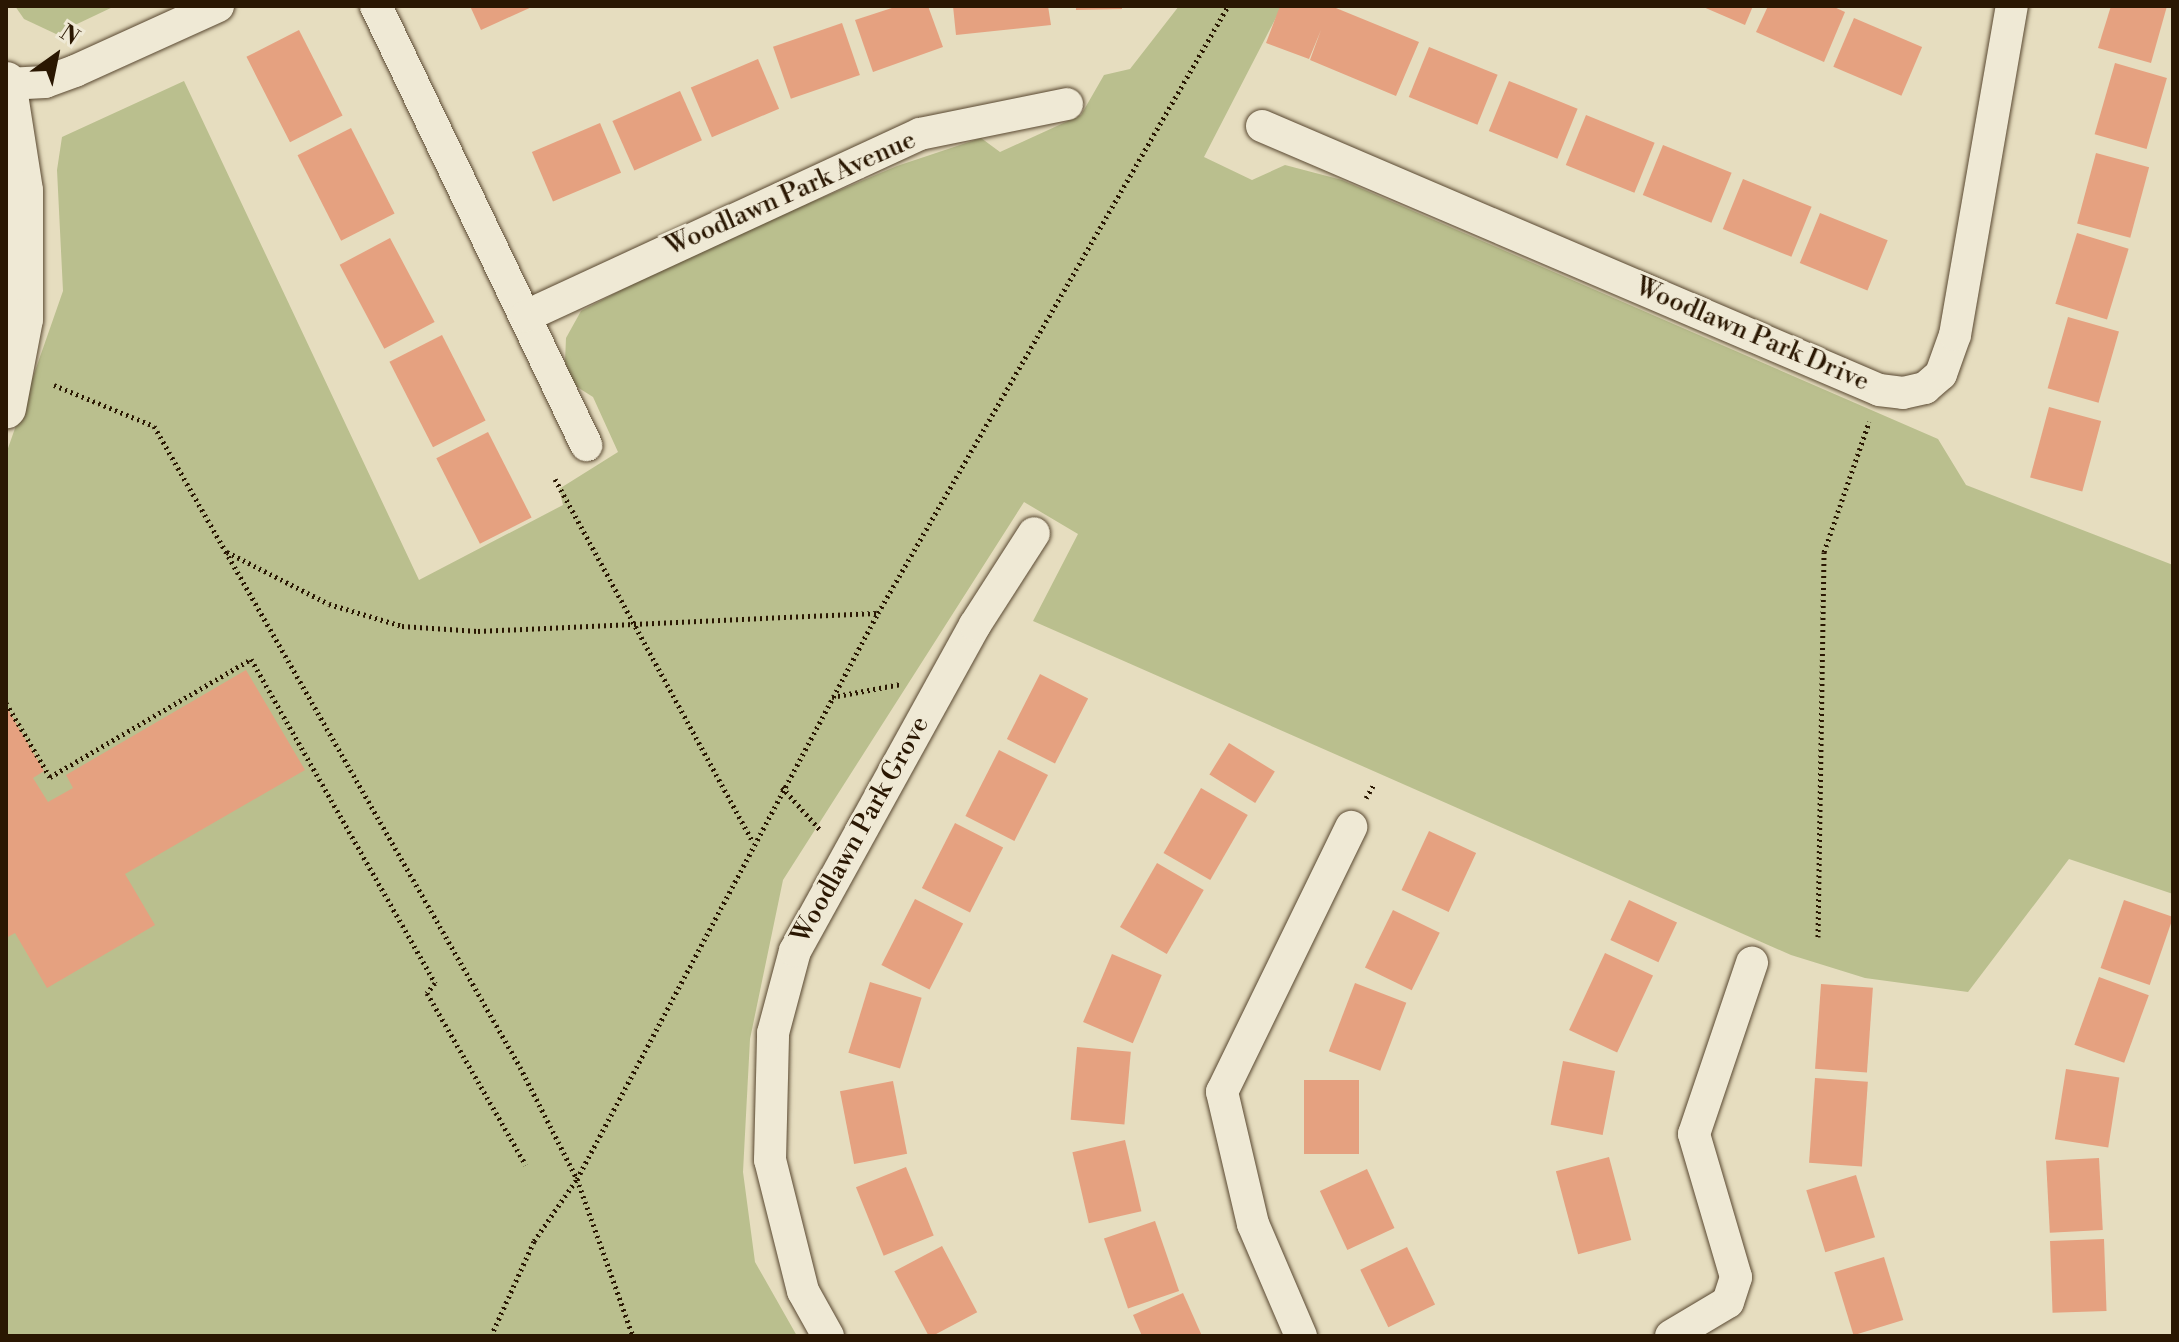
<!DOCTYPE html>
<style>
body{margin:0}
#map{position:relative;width:2179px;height:1342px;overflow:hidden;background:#e6ddbf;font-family:"Libre Bodoni",serif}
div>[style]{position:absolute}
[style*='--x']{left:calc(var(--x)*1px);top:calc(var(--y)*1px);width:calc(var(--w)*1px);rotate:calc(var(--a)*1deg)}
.green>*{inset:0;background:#babf8e}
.building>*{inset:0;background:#e5a180;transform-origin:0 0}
.path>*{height:5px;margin-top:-2.5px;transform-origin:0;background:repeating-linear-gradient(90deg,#2a1702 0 2px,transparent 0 6px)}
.roads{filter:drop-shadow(0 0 2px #594831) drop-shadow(0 0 2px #594831)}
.minor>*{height:32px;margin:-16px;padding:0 16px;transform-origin:16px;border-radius:16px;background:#efe9d5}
.tertiary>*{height:40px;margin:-20px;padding:0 20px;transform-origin:20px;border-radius:20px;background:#efe9d5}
span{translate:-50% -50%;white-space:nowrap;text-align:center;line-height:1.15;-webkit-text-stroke:6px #efe9d5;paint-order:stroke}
.street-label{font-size:26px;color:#2a1702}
.frame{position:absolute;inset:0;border:8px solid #2a1702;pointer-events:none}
.north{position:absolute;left:16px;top:16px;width:80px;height:80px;-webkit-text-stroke:6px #efe9d5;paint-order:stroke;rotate:33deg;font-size:22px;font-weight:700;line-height:32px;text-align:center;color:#2a1702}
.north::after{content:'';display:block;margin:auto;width:28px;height:36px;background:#2a1702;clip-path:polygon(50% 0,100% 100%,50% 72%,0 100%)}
</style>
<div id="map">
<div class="green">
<i style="clip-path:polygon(15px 6px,115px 6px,56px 34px,24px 19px)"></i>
<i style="clip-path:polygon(1179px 6px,1282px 6px,1204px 157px,1252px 180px,1285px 165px,1342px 180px,1938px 439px,1966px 485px,2173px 565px,2173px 894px,2069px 859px,1968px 992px,1865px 978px,1791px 955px,1033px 621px,1078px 534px,1024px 502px,783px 880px,750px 1039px,743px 1172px,755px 1262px,797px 1336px,6px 1336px,6px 454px,63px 291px,57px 170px,62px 137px,184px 81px,419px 580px,563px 505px,559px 489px,618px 452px,593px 397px,574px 385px,565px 362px,566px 338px,581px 311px,700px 249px,897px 166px,981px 138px,1000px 152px,1081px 115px,1104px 75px,1130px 69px)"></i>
</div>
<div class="building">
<i style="clip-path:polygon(470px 6px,534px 6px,481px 30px)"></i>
<i style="clip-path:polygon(898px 6px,928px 6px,943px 47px,873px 72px,855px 20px)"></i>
<i style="clip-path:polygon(953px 6px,1048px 6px,1051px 25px,956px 35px)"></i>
<i style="clip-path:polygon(1076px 6px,1122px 6px,1122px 9px,1076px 10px)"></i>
<i style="clip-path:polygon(1280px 6px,1331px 6px,1419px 42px,1396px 96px,1310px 60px,1321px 30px,1309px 59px,1266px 43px)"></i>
<i style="clip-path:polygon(1701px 6px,1753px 6px,1745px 25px)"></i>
<i style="clip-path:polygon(1768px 6px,1832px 6px,1845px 12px,1824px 62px,1756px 32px)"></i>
<i style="clip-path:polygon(2111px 6px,2167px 6px,2151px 63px,2098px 48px)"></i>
<i style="left:1854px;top:18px;width:74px;height:53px;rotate:23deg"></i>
<i style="left:842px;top:23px;width:55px;height:73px;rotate:71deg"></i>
<i style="left:299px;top:30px;width:96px;height:59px;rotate:63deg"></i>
<i style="left:1429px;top:47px;width:74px;height:54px;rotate:22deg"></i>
<i style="left:758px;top:59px;width:54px;height:73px;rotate:67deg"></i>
<i style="left:2115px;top:63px;width:54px;height:74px;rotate:16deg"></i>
<i style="left:1509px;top:81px;width:74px;height:54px;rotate:22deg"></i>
<i style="left:680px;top:91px;width:54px;height:74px;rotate:66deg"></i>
<i style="left:1586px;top:115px;width:74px;height:54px;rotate:22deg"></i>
<i style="left:600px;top:123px;width:54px;height:74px;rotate:67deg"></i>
<i style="left:351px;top:128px;width:96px;height:60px;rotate:63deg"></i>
<i style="left:1663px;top:145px;width:74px;height:54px;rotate:22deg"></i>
<i style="left:2096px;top:153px;width:55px;height:73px;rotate:15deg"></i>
<i style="left:1743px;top:179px;width:74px;height:54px;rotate:22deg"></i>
<i style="left:1820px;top:213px;width:73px;height:54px;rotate:22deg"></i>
<i style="left:2077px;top:233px;width:54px;height:74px;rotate:17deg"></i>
<i style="left:390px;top:238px;width:95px;height:57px;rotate:62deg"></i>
<i style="left:2068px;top:317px;width:53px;height:74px;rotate:16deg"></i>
<i style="left:442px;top:335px;width:96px;height:59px;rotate:63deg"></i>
<i style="left:2049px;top:407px;width:54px;height:73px;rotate:15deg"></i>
<i style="left:488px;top:432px;width:96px;height:58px;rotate:63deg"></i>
<i style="clip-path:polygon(246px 670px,305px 770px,125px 874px,155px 925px,47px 988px,15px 933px,6px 938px,6px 706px,44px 771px,33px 778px,48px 802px,73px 788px,66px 775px)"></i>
<i style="left:1040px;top:674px;width:54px;height:73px;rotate:27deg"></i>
<i style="left:1229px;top:743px;width:54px;height:37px;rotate:32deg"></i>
<i style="left:999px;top:750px;width:55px;height:74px;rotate:27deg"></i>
<i style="left:1201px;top:788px;width:54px;height:75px;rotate:30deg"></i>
<i style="left:955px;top:823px;width:54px;height:73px;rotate:27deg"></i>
<i style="left:1429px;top:831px;width:52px;height:65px;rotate:25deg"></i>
<i style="left:1157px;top:863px;width:54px;height:74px;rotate:30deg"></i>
<i style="left:915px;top:899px;width:54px;height:74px;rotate:27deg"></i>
<i style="left:1629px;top:900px;width:53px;height:44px;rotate:25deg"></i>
<i style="left:2124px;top:900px;width:52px;height:72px;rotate:19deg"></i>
<i style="left:1393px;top:910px;width:52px;height:64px;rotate:26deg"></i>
<i style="left:1605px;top:953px;width:53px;height:85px;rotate:25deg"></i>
<i style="left:1112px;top:954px;width:54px;height:74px;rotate:23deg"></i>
<i style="left:2099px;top:977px;width:53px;height:72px;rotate:20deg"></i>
<i style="left:870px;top:982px;width:54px;height:74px;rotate:17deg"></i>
<i style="left:1355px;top:983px;width:55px;height:73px;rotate:21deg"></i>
<i style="left:1821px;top:984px;width:52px;height:85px;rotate:4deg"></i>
<i style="left:1077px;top:1047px;width:54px;height:73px;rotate:5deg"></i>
<i style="left:1563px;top:1061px;width:53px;height:65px;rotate:11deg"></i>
<i style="left:2066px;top:1069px;width:54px;height:71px;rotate:9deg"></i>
<i style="left:1815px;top:1078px;width:53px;height:85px;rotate:4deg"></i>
<i style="left:1304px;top:1080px;width:55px;height:74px"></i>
<i style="left:893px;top:1081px;width:74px;height:54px;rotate:79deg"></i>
<i style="left:1125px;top:1140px;width:73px;height:54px;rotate:77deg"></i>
<i style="left:1609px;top:1157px;width:86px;height:55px;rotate:75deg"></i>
<i style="left:2099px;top:1158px;width:72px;height:53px;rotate:87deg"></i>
<i style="left:906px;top:1167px;width:74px;height:54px;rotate:68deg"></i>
<i style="left:1367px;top:1169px;width:65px;height:52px;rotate:65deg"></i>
<i style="left:1856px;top:1175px;width:65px;height:52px;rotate:73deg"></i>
<i style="left:1155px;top:1221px;width:74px;height:54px;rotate:71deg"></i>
<i style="left:2104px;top:1239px;width:72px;height:54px;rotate:88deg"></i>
<i style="left:942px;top:1246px;width:75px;height:54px;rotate:62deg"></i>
<i style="left:1407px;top:1247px;width:64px;height:52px;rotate:64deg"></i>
<i style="left:1884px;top:1257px;width:66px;height:52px;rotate:73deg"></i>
<i style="clip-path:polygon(1183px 1293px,1202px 1336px,1142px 1336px,1133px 1315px)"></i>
</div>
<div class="path">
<i style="--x:54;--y:385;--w:108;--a:22.3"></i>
<i style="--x:154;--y:426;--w:738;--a:60.27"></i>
<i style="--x:520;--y:1067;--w:126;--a:63"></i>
<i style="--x:577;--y:1179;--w:167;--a:70.4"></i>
<i style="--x:555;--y:479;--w:412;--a:61.4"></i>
<i style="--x:227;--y:552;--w:114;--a:27"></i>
<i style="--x:329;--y:604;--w:76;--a:16.8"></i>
<i style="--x:402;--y:626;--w:76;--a:3.8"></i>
<i style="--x:478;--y:631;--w:399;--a:-2.6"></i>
<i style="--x:832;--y:697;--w:70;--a:-10.7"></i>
<i style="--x:6;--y:703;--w:86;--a:59.3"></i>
<i style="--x:50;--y:777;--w:233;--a:-30.4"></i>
<i style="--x:251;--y:659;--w:373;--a:60.4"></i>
<i style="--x:435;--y:983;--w:13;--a:129"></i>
<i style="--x:427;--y:993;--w:198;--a:60.1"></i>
<i style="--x:782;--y:787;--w:59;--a:48.4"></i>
<i style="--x:1366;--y:798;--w:16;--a:-60"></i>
<i style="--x:1818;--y:937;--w:385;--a:-89.1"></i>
<i style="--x:1824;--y:552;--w:138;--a:-70.9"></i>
<i style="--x:491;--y:1336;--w:104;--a:-65.6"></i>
<i style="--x:534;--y:1241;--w:75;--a:-55.3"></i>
<i style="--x:577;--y:1179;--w:641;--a:-62"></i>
<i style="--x:878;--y:613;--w:701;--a:-60.03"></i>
</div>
<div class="roads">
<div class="minor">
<i style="--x:376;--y:6;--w:487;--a:64.4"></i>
<i style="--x:7;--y:84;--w:38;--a:-3"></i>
<i style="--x:45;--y:82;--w:32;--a:-20"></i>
<i style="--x:75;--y:71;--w:157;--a:-24.4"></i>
<i style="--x:1262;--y:126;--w:671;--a:23.16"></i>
<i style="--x:1879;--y:390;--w:24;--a:7"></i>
<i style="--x:1903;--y:393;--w:23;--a:-13"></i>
<i style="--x:1925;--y:388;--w:21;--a:-41"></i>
<i style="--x:1941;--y:374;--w:41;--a:-70.3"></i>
<i style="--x:1955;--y:335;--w:334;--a:-80.2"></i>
<i style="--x:526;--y:316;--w:434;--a:-24.8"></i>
<i style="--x:920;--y:134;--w:150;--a:-11.5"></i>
<i style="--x:828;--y:1336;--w:51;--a:-119.1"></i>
<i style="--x:803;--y:1291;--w:135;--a:-104.1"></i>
<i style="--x:770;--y:1160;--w:127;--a:-88.6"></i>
<i style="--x:773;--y:1033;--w:85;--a:-75"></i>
<i style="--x:795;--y:951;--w:372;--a:-61.1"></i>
<i style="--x:975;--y:625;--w:109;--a:-57.3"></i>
<i style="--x:1301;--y:1336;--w:122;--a:-113.2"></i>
<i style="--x:1253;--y:1224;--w:136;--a:-103.2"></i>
<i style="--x:1222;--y:1092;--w:295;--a:-64"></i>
<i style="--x:1671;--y:1336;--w:66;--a:-30.8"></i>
<i style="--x:1728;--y:1302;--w:26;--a:-72"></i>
<i style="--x:1736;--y:1277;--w:149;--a:-106.4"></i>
<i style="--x:1694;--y:1134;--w:181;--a:-71.3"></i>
</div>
<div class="tertiary">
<i style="--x:6;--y:82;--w:110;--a:81.1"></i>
<i style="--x:23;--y:191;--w:128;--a:90"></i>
<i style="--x:23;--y:319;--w:91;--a:100.8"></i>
</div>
</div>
<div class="street-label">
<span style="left:791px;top:194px;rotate:-24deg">Woodlawn Park Avenue</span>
<span style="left:1752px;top:335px;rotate:23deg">Woodlawn Park Drive</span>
<span style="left:861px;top:830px;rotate:-61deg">Woodlawn Park Grove</span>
</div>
<div class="frame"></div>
<div class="north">N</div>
</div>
